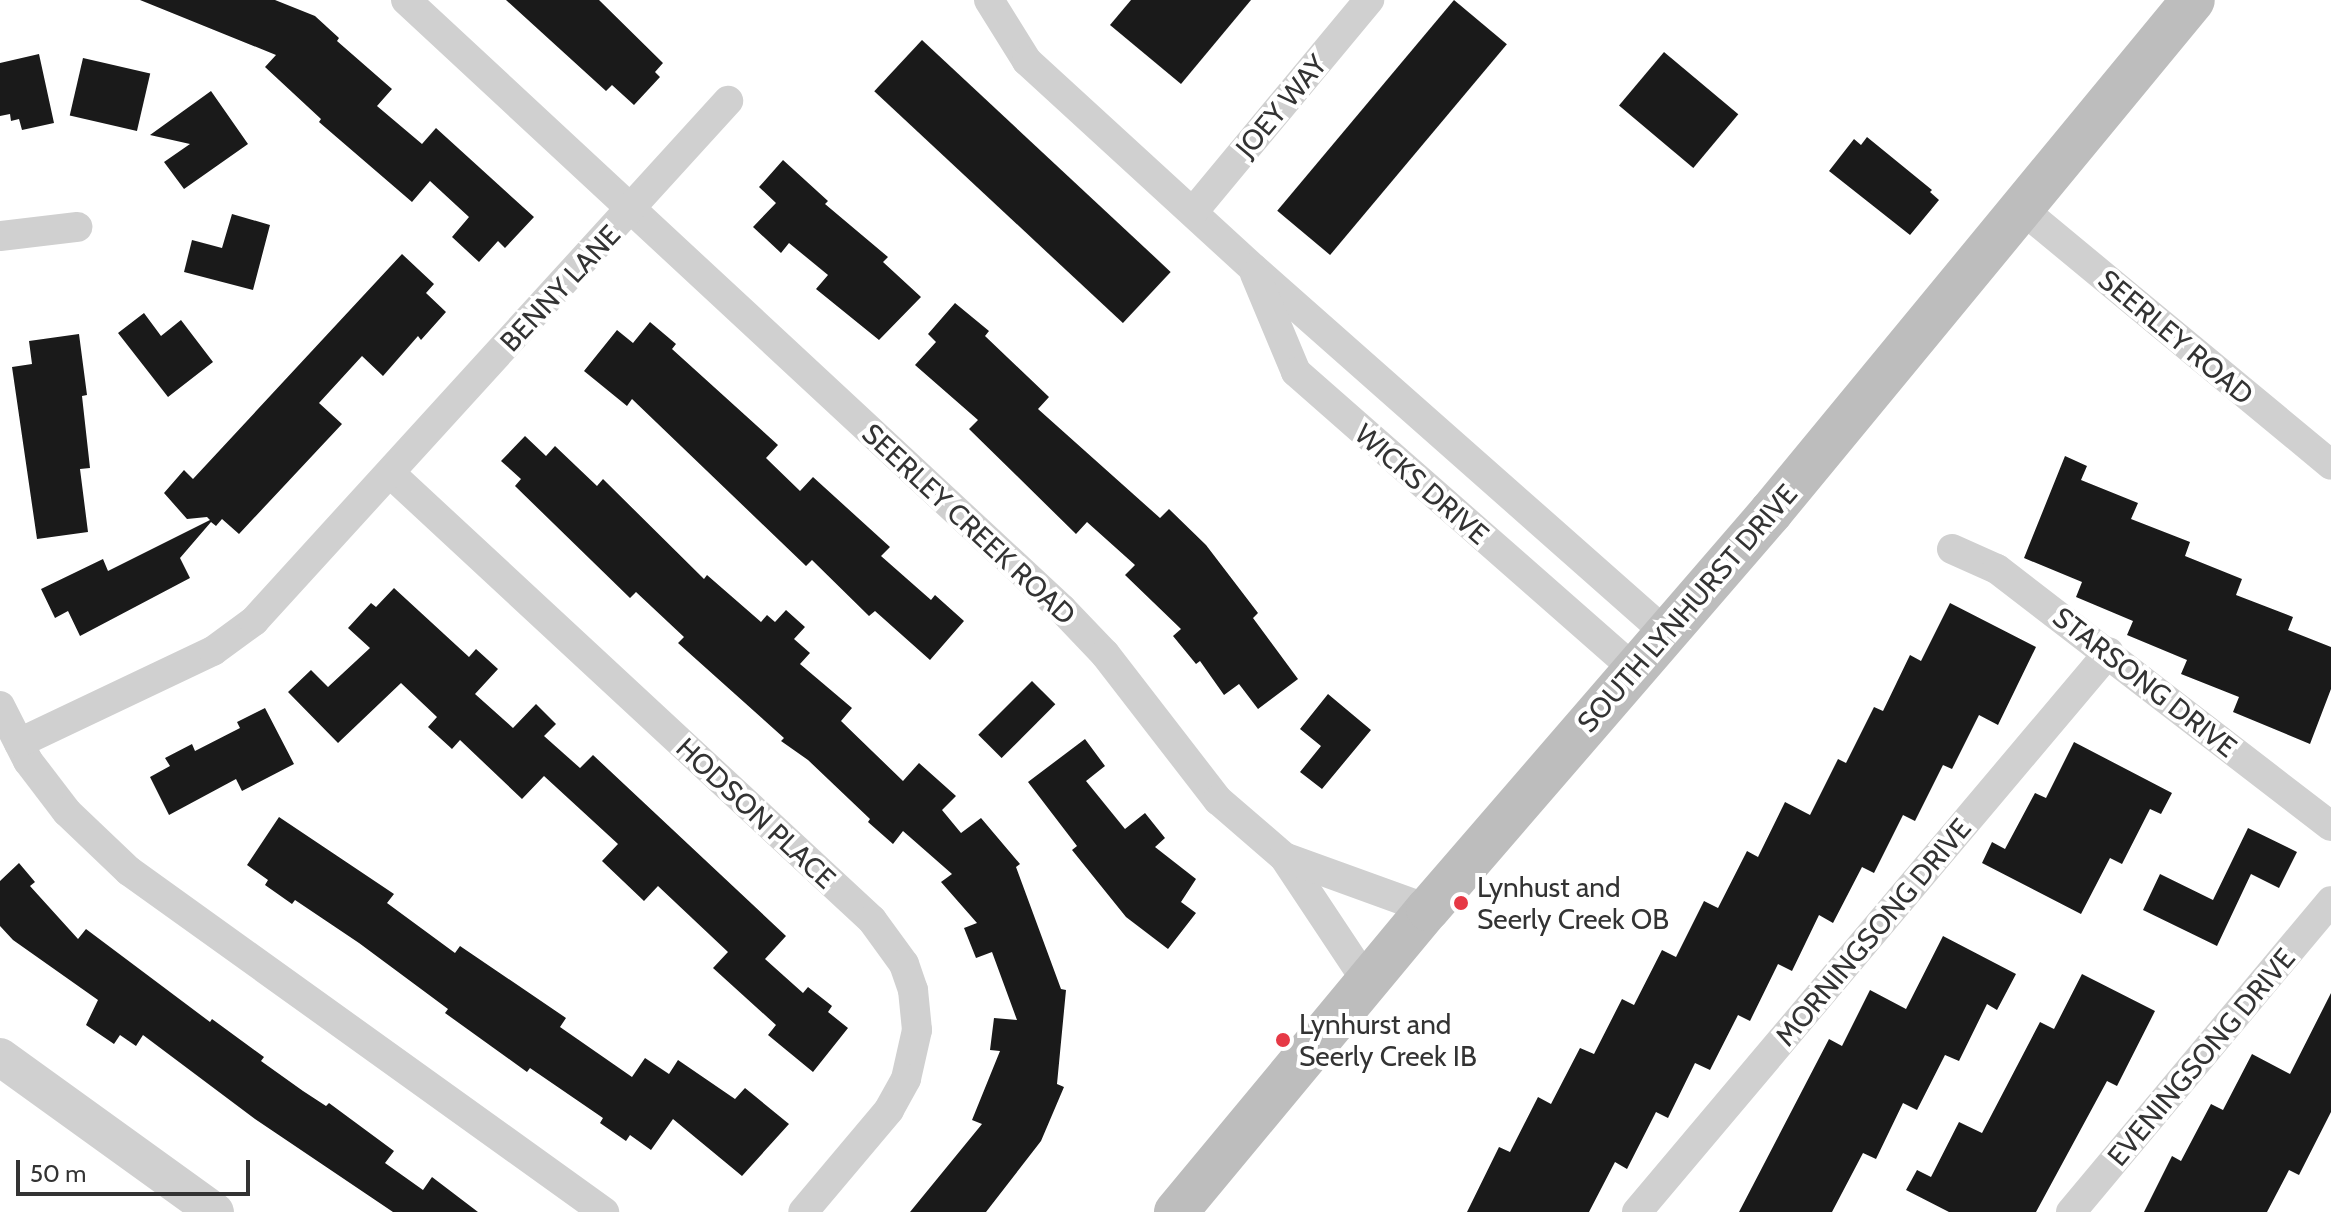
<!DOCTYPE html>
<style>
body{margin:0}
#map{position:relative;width:2331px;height:1212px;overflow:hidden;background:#fff;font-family:Cabin,sans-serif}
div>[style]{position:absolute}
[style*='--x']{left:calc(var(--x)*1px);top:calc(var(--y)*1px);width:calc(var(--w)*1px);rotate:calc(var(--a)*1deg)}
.building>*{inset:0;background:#1a1a1a;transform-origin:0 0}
.minor>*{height:30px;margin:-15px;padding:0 15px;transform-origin:15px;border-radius:15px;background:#d0d0d0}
.tertiary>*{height:38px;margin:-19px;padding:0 19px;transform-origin:19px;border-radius:19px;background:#d0d0d0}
.secondary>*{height:44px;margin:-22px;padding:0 22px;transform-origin:22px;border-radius:22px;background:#bdbdbd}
.dots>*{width:22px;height:22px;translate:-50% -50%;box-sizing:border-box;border:4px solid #fff;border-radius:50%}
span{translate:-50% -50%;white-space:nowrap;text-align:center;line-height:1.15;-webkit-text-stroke:8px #fff;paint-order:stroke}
.street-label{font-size:28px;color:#333}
.poi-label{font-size:28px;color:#333}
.left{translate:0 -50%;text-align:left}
.scale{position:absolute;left:16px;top:1160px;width:234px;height:36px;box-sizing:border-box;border:4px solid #333;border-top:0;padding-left:10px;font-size:24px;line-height:28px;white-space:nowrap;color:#333;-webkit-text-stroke:6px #fff;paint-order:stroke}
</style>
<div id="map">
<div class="building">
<i style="clip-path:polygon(140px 0,275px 0,315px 16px,339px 38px,337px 41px,392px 89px,377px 106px,422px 144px,436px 128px,534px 217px,505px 248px,498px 241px,479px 262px,452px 237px,469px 217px,430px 181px,412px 202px,319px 122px,321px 119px,265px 67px,276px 55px)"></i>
<i style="clip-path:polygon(506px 0,599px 0,663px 63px,655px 72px,660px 77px,634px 105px,612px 85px,606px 91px)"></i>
<i style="clip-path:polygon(1131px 0,1251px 0,1181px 84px,1110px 25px)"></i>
<i style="left:1454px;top:0;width:69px;height:275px;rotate:40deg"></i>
<i style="left:922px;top:40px;width:340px;height:70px;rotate:43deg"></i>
<i style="left:1664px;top:52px;width:97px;height:70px;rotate:40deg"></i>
<i style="clip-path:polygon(39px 54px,54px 123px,22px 130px,19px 119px,11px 121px,10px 114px,0 116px,0 63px)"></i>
<i style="left:83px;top:58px;width:69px;height:59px;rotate:13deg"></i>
<i style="clip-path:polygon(211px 91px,248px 144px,184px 189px,164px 162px,190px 144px,150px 135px)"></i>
<i style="clip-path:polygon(1867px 137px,1932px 190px,1930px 192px,1939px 200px,1910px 235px,1829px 171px,1854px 139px,1861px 145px)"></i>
<i style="clip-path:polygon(783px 160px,828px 201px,825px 204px,888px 257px,883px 262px,921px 297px,879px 340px,816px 289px,828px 275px,789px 243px,781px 253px,753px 227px,776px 203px,759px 187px)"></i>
<i style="clip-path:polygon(232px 214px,270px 225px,253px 290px,184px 272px,192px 240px,222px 248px)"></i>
<i style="clip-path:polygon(402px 254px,434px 284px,426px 293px,446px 312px,421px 340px,418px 336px,383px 376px,362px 356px,319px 403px,342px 424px,239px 534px,222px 519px,216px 526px,211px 522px,180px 558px,190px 578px,80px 636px,68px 611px,55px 618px,41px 589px,103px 559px,108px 571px,210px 520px,207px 517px,187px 519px,164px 493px,184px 470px,193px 479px)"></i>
<i style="clip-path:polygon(955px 303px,989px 331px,985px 336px,1049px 397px,1038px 409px,1160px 518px,1169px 509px,1206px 545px,1258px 613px,1253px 618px,1298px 679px,1258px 709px,1239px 684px,1224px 695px,1200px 661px,1196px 664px,1173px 636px,1181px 629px,1125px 575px,1135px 565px,1087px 522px,1076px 534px,969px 429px,978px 420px,915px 365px,936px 342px,928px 334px)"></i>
<i style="clip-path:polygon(144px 313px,161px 336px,181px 320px,213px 362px,168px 397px,118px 333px)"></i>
<i style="clip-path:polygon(650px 322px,676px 344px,672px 349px,778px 445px,766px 458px,800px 491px,813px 477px,890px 547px,881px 556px,931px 600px,935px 595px,964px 621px,930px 660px,875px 611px,869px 616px,812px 560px,806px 566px,632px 399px,627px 406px,584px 371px,617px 330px,633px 343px)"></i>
<i style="clip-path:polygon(79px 334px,87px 395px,82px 396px,90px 468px,80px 469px,88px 532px,37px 539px,12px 367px,32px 364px,29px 341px)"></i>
<i style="clip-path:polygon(525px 436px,546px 456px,555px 446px,597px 486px,603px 479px,704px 579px,707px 575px,761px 622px,767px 615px,775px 622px,786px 610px,805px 627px,794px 639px,810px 653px,800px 664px,852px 708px,841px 721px,903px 781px,919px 763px,956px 796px,942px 810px,961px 833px,981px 818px,1020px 864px,1016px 867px,1061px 989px,1066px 990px,1057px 1084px,1064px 1087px,1041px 1141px,986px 1212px,910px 1212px,982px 1124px,972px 1120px,1000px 1051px,990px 1050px,994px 1018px,1017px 1020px,992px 952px,976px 958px,964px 928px,977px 923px,941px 882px,952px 874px,903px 831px,893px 844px,868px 822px,870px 819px,808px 760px,781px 741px,784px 738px,678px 643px,684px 637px,636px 592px,630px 598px,515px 486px,521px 479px,501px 461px)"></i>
<i style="clip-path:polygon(2065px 456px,2087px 466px,2081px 480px,2138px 503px,2131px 519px,2190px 542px,2185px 556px,2242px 579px,2236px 595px,2293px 617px,2288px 630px,2331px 647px,2331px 689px,2310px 744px,2233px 712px,2239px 697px,2181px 674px,2187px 660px,2127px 635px,2133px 621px,2076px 597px,2082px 582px,2024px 558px)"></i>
<i style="clip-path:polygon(394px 588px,469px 657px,476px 649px,498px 669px,475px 694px,513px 728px,536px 704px,556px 724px,544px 736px,580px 768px,593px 755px,786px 936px,765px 959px,803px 993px,808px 987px,832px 1006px,828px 1012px,848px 1028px,813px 1072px,768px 1035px,776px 1025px,713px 968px,728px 952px,658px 886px,644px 901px,602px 861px,618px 844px,544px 776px,522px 799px,460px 740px,452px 749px,428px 727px,437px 717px,401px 683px,338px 743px,288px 692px,311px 670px,328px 687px,370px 648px,348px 628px,371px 603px,376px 607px)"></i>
<i style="clip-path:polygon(1950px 603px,2036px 647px,1998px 725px,1979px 715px,1952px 769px,1943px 765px,1915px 821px,1903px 815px,1874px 873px,1862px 867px,1833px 923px,1819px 915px,1792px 971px,1778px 964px,1750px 1021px,1738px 1015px,1710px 1070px,1695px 1063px,1668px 1118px,1656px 1112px,1627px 1169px,1615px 1162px,1589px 1212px,1467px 1212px,1499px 1147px,1510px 1152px,1538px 1097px,1551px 1104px,1580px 1048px,1594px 1054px,1622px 999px,1634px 1005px,1662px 950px,1676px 957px,1704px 901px,1718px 908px,1747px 851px,1758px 857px,1785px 802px,1810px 815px,1838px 759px,1846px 763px,1874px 707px,1883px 711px,1910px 655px,1921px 661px)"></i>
<i style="left:1032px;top:681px;width:33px;height:76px;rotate:45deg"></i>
<i style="clip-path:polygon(1328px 694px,1371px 730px,1322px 789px,1300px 772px,1321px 746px,1300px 729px)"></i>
<i style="clip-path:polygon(265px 708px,294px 764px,242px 791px,236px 779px,169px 815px,150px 777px,170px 766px,165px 758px,192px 744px,195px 751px,240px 728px,237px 722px)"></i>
<i style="clip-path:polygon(1085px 739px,1105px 766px,1086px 781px,1125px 829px,1145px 813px,1165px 838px,1155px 847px,1196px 879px,1181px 902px,1196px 913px,1168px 949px,1126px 917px,1072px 850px,1077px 846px,1028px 782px)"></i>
<i style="clip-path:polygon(2074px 742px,2172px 793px,2161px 814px,2150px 809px,2122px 864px,2110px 858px,2081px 914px,1982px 863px,1992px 842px,2005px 849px,2035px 793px,2046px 798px)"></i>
<i style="clip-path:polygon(279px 817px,394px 894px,387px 903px,455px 953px,460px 946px,566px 1018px,560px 1027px,632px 1077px,645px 1058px,669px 1074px,678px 1060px,735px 1099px,745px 1088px,789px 1124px,742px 1176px,673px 1119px,651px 1150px,630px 1135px,626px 1141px,600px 1123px,603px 1118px,530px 1068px,527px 1072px,445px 1013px,448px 1009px,359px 943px,295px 900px,292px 904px,265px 885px,268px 880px,247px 865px)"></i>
<i style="clip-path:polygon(2248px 828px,2297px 852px,2279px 888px,2251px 874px,2217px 946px,2143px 910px,2160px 874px,2213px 900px)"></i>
<i style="clip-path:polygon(19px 863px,35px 882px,30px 886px,78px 939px,86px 929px,210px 1022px,212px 1019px,264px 1057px,261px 1061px,303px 1091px,326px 1106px,329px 1103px,394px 1151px,385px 1163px,423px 1190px,432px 1177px,478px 1212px,393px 1212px,255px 1119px,143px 1035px,136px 1046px,120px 1035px,114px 1044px,86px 1025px,98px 1000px,13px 940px,0 926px,0 881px)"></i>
<i style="clip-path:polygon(1943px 936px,2016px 974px,1997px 1010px,1987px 1004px,1959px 1061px,1945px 1055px,1917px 1110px,1903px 1103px,1876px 1159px,1863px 1153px,1832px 1212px,1739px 1212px,1829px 1039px,1842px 1046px,1870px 990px,1906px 1009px)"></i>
<i style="clip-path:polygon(2082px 974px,2155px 1011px,2117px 1086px,2107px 1081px,2036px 1212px,1949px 1212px,1906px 1190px,1917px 1170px,1931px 1177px,1959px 1122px,1982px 1133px,2040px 1022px,2054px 1029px)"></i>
<i style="clip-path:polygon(2331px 993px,2331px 1112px,2299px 1175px,2289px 1170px,2267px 1212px,2144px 1212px,2172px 1156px,2181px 1161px,2211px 1104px,2223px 1110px,2252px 1054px,2290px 1074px)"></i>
</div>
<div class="minor">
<i style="--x:406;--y:0;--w:895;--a:42.87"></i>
<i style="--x:1062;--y:609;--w:62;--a:46.3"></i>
<i style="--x:1105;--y:654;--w:185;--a:52.3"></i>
<i style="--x:1218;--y:800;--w:87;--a:40.8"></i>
<i style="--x:1284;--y:857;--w:150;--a:56.4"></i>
<i style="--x:989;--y:0;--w:72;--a:58.1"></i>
<i style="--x:1027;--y:61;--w:306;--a:42.5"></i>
<i style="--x:1253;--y:268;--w:550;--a:41.46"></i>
<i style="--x:2022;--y:209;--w:401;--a:39.6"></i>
<i style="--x:1193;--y:212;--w:276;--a:-50.3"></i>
<i style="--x:0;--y:236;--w:78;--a:-6.7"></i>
<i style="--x:1255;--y:274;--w:106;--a:67.3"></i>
<i style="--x:1296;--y:372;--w:450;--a:41.3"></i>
<i style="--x:390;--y:473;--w:657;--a:42.84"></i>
<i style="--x:872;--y:920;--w:54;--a:54"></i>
<i style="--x:904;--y:964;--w:28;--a:71"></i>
<i style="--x:913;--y:990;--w:40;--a:84.3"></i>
<i style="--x:917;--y:1030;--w:50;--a:102.7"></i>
<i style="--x:906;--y:1079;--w:35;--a:119"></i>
<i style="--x:889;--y:1110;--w:133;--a:130.1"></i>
<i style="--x:1952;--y:549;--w:49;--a:24"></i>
<i style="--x:1997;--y:569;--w:421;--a:37.6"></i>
<i style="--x:0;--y:706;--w:62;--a:63"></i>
<i style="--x:28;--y:761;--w:64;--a:52.6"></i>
<i style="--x:67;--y:812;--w:86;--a:43.6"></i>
<i style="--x:129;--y:871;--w:585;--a:35.67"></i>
<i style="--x:19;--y:743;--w:215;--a:-25.4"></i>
<i style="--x:213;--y:651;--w:51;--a:-36.2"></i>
<i style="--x:254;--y:621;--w:704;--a:-47.65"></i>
<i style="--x:1284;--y:857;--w:153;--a:19.9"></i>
<i style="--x:1637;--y:1212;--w:732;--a:-49.87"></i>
<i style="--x:2071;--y:1212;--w:405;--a:-50.1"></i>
</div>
<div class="tertiary">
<i style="--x:0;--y:1057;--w:265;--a:35.8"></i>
</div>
<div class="secondary">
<i style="--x:1176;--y:1212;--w:394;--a:-50.3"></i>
<i style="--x:1428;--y:909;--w:525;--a:-49.17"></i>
<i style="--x:1771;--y:512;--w:663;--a:-50.5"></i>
</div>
<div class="dots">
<i style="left:1461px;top:903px;background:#e63946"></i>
<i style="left:1283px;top:1040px;background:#e63946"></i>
</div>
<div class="street-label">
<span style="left:1281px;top:106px;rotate:-50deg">JOEY WAY</span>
<span style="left:560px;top:288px;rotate:-47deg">BENNY LANE</span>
<span style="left:2176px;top:337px;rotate:40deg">SEERLEY ROAD</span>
<span style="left:1422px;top:484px;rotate:41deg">WICKS DRIVE</span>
<span style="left:969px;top:524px;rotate:43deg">SEERLEY CREEK ROAD</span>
<span style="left:1687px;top:608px;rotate:-49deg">SOUTH LYNHURST DRIVE</span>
<span style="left:2145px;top:682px;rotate:38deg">STARSONG DRIVE</span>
<span style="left:756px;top:813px;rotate:43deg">HODSON PLACE</span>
<span style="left:1873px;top:932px;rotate:-50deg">MORNINGSONG DRIVE</span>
<span style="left:2201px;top:1057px;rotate:-50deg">EVENINGSONG DRIVE</span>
</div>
<div class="poi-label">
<span class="left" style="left:1477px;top:903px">Lynhust and<br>Seerly Creek OB</span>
<span class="left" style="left:1299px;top:1040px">Lynhurst and<br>Seerly Creek IB</span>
</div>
<div class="scale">50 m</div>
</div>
